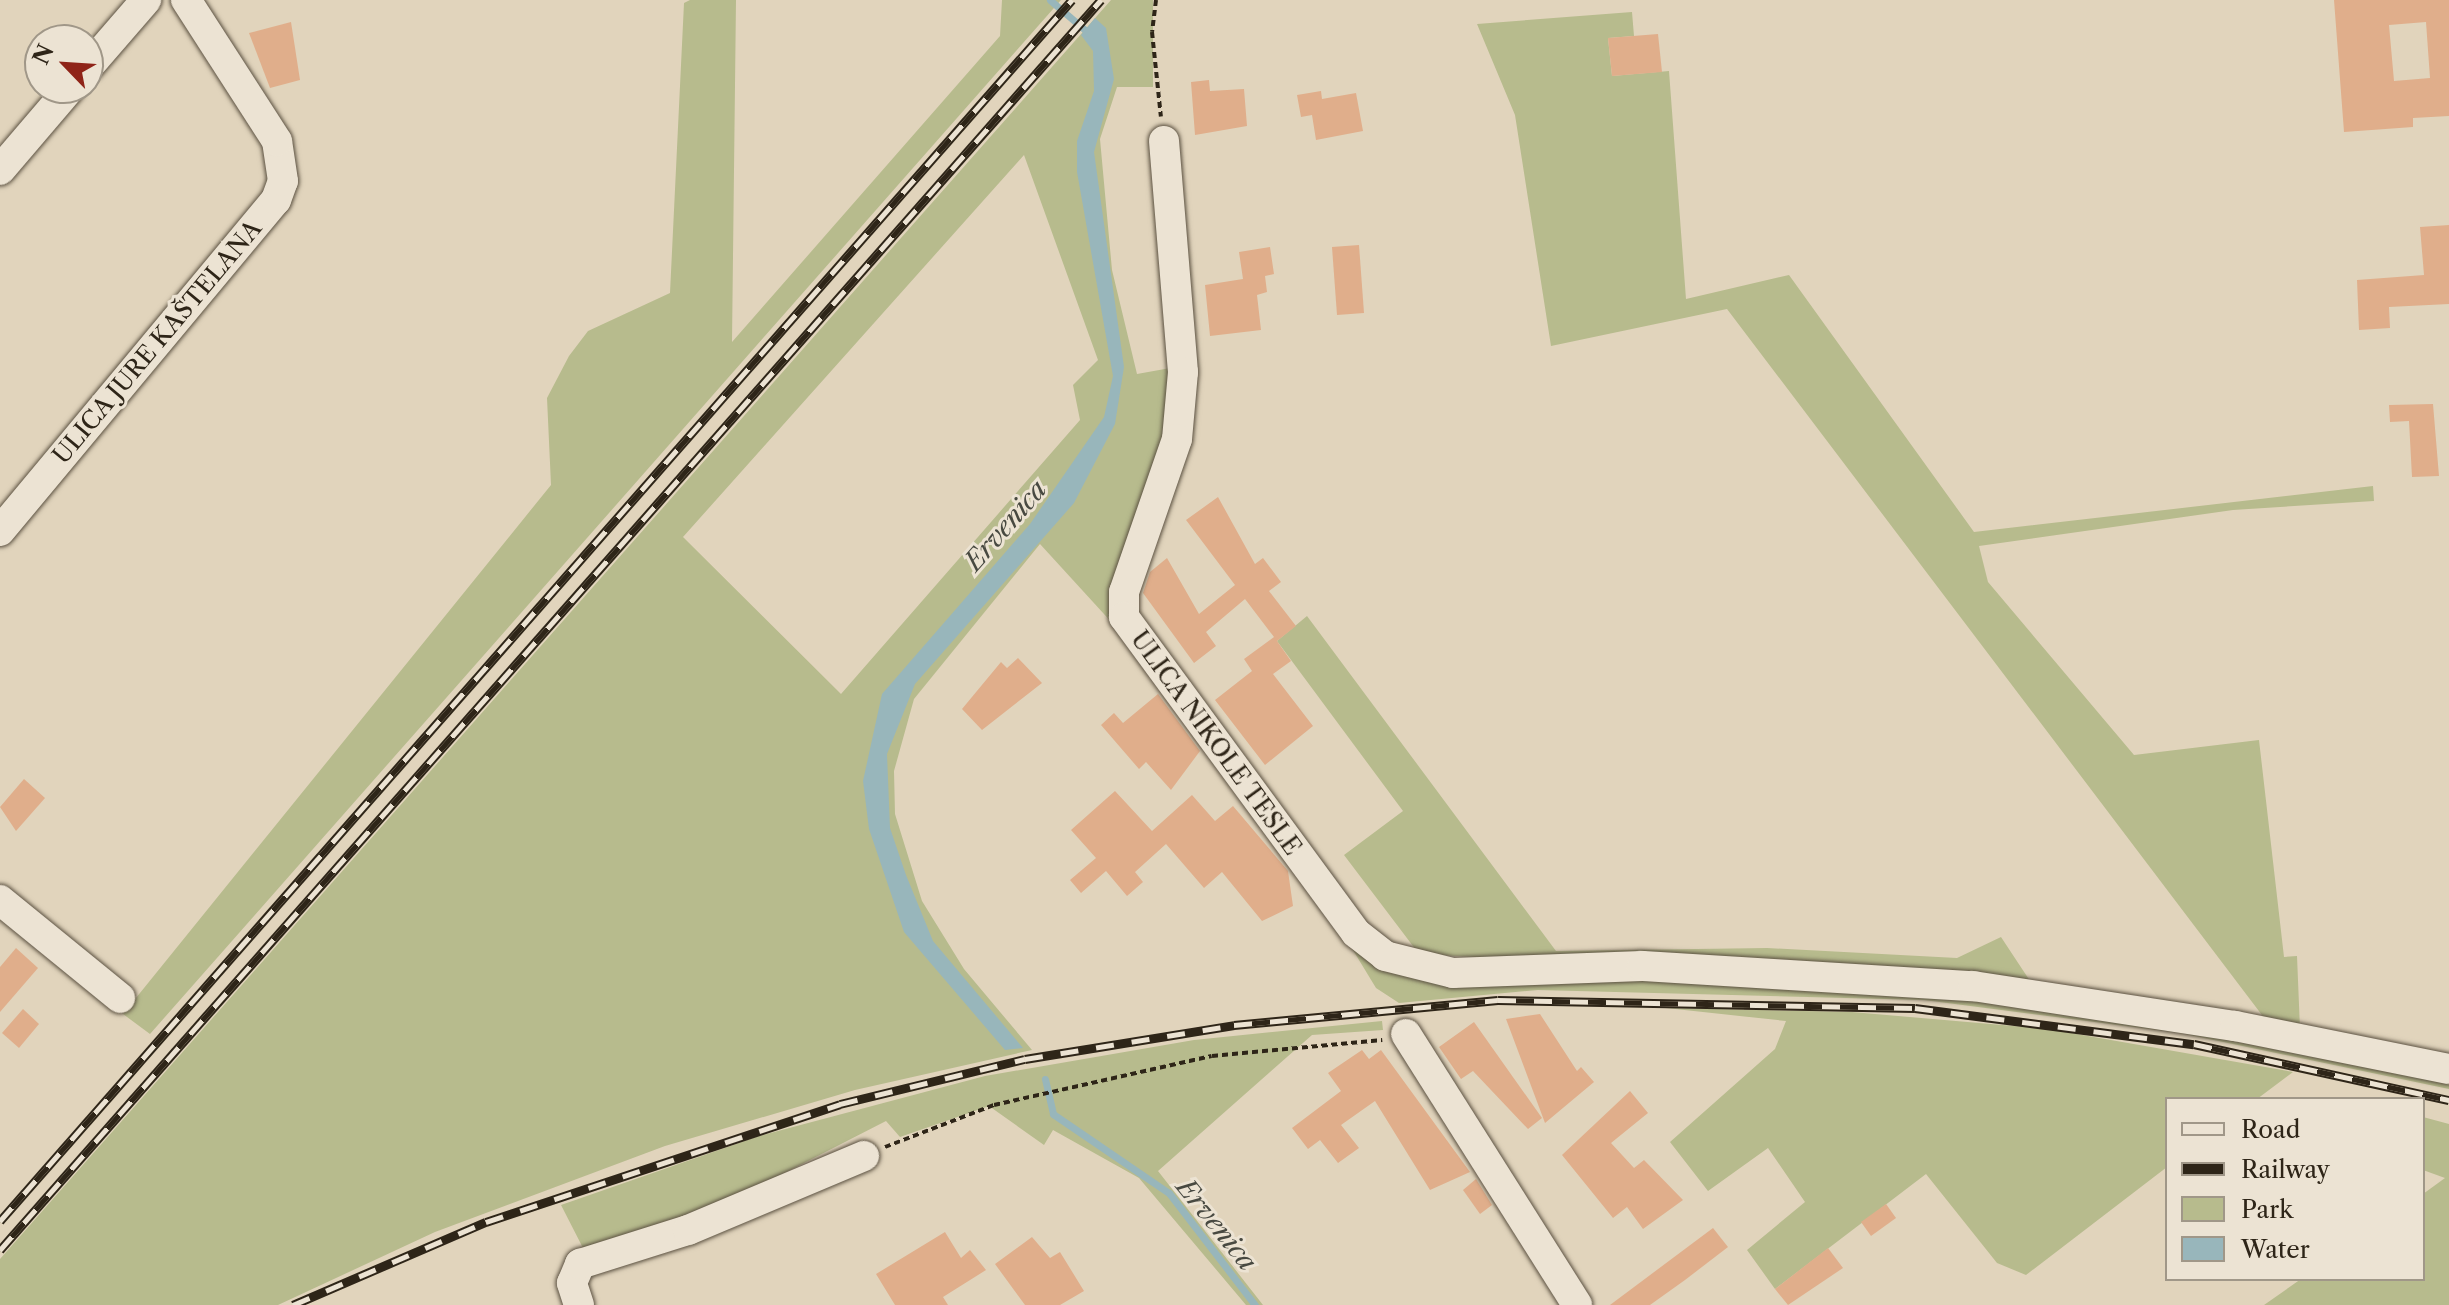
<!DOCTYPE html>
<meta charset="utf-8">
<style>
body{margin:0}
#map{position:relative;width:2449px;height:1305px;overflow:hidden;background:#e1d4bc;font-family:"Libre Caslon Text",serif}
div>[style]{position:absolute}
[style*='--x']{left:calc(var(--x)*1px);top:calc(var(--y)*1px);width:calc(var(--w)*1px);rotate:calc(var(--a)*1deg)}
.green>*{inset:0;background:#b7bb8d}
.water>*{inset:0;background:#98b6bb}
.stream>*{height:7px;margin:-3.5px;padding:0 3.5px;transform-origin:3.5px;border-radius:3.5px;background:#98b6bb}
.building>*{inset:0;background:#e0ae8b}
.path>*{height:4px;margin-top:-2px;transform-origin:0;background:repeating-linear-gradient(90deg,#2e2518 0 6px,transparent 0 10px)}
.roads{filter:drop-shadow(0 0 2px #5b5141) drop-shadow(0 0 2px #5b5141)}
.minor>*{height:30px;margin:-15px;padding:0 15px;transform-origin:15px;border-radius:15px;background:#ece3d3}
.rail>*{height:9px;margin-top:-4.5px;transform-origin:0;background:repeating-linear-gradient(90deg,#ece3d3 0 18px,#2e2518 0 36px);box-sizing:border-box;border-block:2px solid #2e2518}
span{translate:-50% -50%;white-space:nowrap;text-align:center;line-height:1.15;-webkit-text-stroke:6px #ece3d3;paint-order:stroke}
.street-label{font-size:24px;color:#2e2518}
.water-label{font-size:26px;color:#484941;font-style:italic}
.legend{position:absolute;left:2165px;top:1097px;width:260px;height:184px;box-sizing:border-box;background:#ece3d3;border:2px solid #a09788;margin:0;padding:10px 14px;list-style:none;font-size:24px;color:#2e2518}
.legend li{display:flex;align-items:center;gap:16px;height:40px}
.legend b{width:40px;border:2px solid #a09788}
.north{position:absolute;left:24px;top:24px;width:80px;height:80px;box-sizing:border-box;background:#ece3d3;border:2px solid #a09788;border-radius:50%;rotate:295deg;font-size:22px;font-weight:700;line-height:32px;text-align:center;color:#2e2518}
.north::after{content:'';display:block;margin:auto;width:28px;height:36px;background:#8f2418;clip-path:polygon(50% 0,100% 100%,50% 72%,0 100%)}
</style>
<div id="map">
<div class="green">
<div style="clip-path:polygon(690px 0,736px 0,732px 342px,1000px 36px,1002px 0,1061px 0,150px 1034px,123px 1014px,551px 485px,547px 398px,569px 356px,588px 331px,670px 293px,684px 3px)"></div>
<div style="clip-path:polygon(evenodd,1111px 0,1153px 0,1153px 87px,1117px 87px,1100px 139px,1112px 270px,1137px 374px,1176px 367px,1125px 637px,1040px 544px,914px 699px,894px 771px,895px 814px,922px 901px,964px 969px,1032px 1050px,855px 1090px,665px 1146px,435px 1232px,278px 1305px,0 1305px,0 1259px,1111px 0,1024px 155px,1098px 360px,1073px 385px,1080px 420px,841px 694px,683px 537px,1024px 155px)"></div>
<div style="clip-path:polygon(1632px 12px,1634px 36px,1608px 38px,1612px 76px,1669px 71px,1686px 299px,1789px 275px,1974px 532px,2373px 486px,2374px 501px,2233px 510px,1979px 546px,1988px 582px,2134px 755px,2259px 740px,2284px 957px,2297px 956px,2300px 1029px,2271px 1027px,1727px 309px,1551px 346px,1515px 115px,1477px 24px)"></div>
<div style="clip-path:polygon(1307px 616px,1556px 951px,1767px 948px,1957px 958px,2001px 937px,2034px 987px,1419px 954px,1344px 855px,1403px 811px,1277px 641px)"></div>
<div style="clip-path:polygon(1345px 937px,1521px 976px,1938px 989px,2449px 1079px,2449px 1089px,2180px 1033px,1924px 1000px,1538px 990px,1399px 1003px,1376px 988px)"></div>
<div style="clip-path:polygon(1666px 1008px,1852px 1012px,2048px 1029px,2293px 1072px,2257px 1099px,2167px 1099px,2167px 1167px,2026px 1275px,1997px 1263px,1926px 1174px,1775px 1289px,1747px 1250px,1805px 1202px,1768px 1148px,1708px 1191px,1670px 1142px,1775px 1049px,1786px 1021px)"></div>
<div style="clip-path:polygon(1382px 1021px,1383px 1030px,1312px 1035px,1158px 1171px,1263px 1305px,1246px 1305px,1139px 1178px,1053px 1130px,1044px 1145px,989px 1106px,900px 1137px,886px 1121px,720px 1206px,583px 1248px,561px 1205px,759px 1136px,985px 1076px,1194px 1040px)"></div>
<div style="clip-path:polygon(2423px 1117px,2449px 1124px,2449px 1305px,2264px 1305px,2301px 1279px,2423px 1279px,2423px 1194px,2445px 1178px,2423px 1170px)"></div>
</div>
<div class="water">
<div style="clip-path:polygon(1095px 18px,1106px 28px,1114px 79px,1094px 152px,1124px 367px,1115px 424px,1074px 503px,915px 684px,887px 754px,890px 828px,906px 875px,933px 941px,1023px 1048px,1005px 1050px,904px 932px,869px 829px,863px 781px,882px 694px,1030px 524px,1104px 417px,1113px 376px,1077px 172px,1077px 141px,1094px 91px,1093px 51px,1081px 35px)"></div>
</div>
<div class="stream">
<div style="--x:1050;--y:0;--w:54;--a:40.5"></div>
<div style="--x:1045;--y:1079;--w:36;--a:77"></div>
<div style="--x:1053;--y:1114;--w:140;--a:34.3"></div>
<div style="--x:1169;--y:1193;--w:141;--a:52.5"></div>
</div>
<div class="building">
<div style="clip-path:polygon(evenodd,2334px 0,2449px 0,2449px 116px,2413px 118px,2413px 127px,2344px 132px,2334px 0,2426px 22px,2430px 78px,2394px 81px,2389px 25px,2426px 22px)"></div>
<div style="clip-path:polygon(291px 22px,300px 80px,270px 88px,249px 33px)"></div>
<div style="clip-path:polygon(1658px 34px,1662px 72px,1612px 76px,1608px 38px)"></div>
<div style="clip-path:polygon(1209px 80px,1210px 91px,1244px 89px,1247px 126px,1195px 135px,1191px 82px)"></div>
<div style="clip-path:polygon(1321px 91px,1322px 99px,1356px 93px,1363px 131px,1316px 140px,1312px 115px,1301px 117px,1297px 95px)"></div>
<div style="clip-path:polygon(2449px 225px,2449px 304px,2389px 307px,2390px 328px,2359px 330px,2357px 280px,2424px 275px,2420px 227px)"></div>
<div style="clip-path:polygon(1359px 245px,1364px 313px,1337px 315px,1332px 247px)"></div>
<div style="clip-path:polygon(1270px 247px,1274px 274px,1265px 276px,1267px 292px,1257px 295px,1261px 330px,1210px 336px,1205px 285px,1243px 279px,1239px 252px)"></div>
<div style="clip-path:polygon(2433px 404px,2439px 476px,2412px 477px,2409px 421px,2390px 422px,2389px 405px)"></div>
<div style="clip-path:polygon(1218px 497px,1255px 564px,1263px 558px,1281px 582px,1269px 591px,1296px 626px,1277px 641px,1291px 661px,1273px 674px,1313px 726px,1265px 765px,1215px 700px,1252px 671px,1244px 659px,1274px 637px,1245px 599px,1206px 632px,1216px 646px,1194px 663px,1143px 593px,1150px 572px,1167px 558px,1199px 614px,1235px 585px,1186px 520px)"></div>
<div style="clip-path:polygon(1018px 658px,1042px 683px,982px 730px,962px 709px,1001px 662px,1007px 668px)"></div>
<div style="clip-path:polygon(1158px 694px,1200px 751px,1171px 790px,1146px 762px,1139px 769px,1101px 725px,1114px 713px,1123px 723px)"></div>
<div style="clip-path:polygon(24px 779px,45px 798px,16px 831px,0 807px)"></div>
<div style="clip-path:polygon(1115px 791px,1152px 831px,1192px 795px,1215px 821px,1233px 806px,1288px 871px,1293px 906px,1262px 921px,1222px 872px,1204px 888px,1166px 844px,1135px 872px,1143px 882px,1127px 896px,1106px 871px,1081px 893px,1070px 880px,1096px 858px,1071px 830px)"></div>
<div style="clip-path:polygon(16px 948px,38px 968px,0 1012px,0 967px)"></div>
<div style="clip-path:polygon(23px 1009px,39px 1024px,19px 1048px,2px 1033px)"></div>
<div style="clip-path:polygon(1540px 1014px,1577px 1071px,1581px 1067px,1594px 1082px,1545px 1123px,1506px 1019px)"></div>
<div style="clip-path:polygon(1474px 1022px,1542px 1118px,1528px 1129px,1473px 1071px,1461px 1079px,1439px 1047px)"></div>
<div style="clip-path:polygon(1362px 1050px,1369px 1059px,1381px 1050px,1470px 1172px,1430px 1190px,1375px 1101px,1341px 1125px,1359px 1148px,1338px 1163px,1320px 1140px,1308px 1149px,1292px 1128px,1341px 1091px,1328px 1073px)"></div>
<div style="clip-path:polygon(1630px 1091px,1648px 1113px,1611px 1143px,1634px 1168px,1644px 1160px,1683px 1200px,1643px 1229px,1627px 1207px,1613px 1218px,1562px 1155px)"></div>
<div style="clip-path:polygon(1476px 1179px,1492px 1205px,1480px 1214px,1463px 1190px)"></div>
<div style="clip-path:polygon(1886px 1204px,1896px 1218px,1871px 1236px,1861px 1222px)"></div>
<div style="clip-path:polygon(1713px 1228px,1728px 1247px,1685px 1280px,1650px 1305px,1610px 1305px)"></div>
<div style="clip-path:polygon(945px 1232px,961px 1258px,970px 1250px,986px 1270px,943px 1297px,948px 1305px,895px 1305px,876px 1274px)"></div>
<div style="clip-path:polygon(1032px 1237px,1050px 1258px,1060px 1252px,1084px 1291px,1060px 1305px,1025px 1305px,995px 1264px)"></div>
<div style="clip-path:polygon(1828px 1248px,1843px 1268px,1788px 1305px,1775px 1289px)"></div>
</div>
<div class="path">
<div style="--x:1156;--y:0;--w:32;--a:97"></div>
<div style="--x:1152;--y:32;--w:85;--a:84"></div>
<div style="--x:885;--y:1147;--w:117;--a:-21.1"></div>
<div style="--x:994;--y:1105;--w:223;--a:-12.7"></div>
<div style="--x:1212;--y:1056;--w:171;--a:-5.4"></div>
</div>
<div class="roads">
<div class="minor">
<div style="--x:88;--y:67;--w:89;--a:-49.1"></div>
<div style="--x:1164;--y:141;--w:232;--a:85.3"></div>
<div style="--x:1183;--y:372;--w:67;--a:95.1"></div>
<div style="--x:1177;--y:439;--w:162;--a:109.1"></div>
<div style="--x:1124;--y:592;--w:25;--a:90"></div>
<div style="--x:1124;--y:617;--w:392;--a:53.7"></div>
<div style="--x:1356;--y:933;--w:37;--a:38"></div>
<div style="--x:1385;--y:956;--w:70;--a:14"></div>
<div style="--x:1453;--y:973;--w:189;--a:-2.1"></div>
<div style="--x:1642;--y:966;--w:332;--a:3.5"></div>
<div style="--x:1973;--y:986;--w:265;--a:8.7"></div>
<div style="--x:2235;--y:1026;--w:218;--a:11.4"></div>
<div style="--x:0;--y:170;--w:108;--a:-49.5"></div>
<div style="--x:0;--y:531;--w:431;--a:-50.2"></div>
<div style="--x:276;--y:200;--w:20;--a:-70"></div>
<div style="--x:283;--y:181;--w:40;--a:-98.5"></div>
<div style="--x:277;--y:141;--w:168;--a:-122.8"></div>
<div style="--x:0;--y:900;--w:155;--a:39.2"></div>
<div style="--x:1406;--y:1034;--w:320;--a:57.7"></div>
<div style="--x:579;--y:1305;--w:23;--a:-108"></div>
<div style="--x:572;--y:1283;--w:21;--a:-67"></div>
<div style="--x:580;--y:1264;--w:113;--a:-17.5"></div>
<div style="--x:688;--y:1230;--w:191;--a:-22.8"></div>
</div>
</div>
<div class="rail">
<div style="--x:0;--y:1221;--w:1625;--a:-48.72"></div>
<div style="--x:0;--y:1250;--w:1666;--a:-48.63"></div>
<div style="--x:293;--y:1305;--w:210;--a:-23.3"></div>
<div style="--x:486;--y:1222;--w:373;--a:-18.4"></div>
<div style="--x:840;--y:1104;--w:190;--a:-13.7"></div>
<div style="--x:1025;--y:1059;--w:212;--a:-9.2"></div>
<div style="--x:1234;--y:1025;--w:265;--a:-5.4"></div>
<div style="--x:1498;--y:1000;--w:417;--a:1.1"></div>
<div style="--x:1915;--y:1008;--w:281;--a:7.4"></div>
<div style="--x:2194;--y:1044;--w:261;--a:12.4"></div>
</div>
<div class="street-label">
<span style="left:157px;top:342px;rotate:-50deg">ULICA JURE KAŠTELANA</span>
<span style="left:1216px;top:743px;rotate:54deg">ULICA NIKOLE TESLE</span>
</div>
<div class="water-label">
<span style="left:1006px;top:526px;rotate:-49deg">Ervenica</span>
<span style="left:1216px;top:1225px;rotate:51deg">Ervenica</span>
</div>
<ul class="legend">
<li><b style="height:10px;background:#ece3d3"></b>Road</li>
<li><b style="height:10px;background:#2e2518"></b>Railway</li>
<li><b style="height:22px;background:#b7bb8d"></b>Park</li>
<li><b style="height:22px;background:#98b6bb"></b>Water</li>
</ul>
<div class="north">N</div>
</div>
